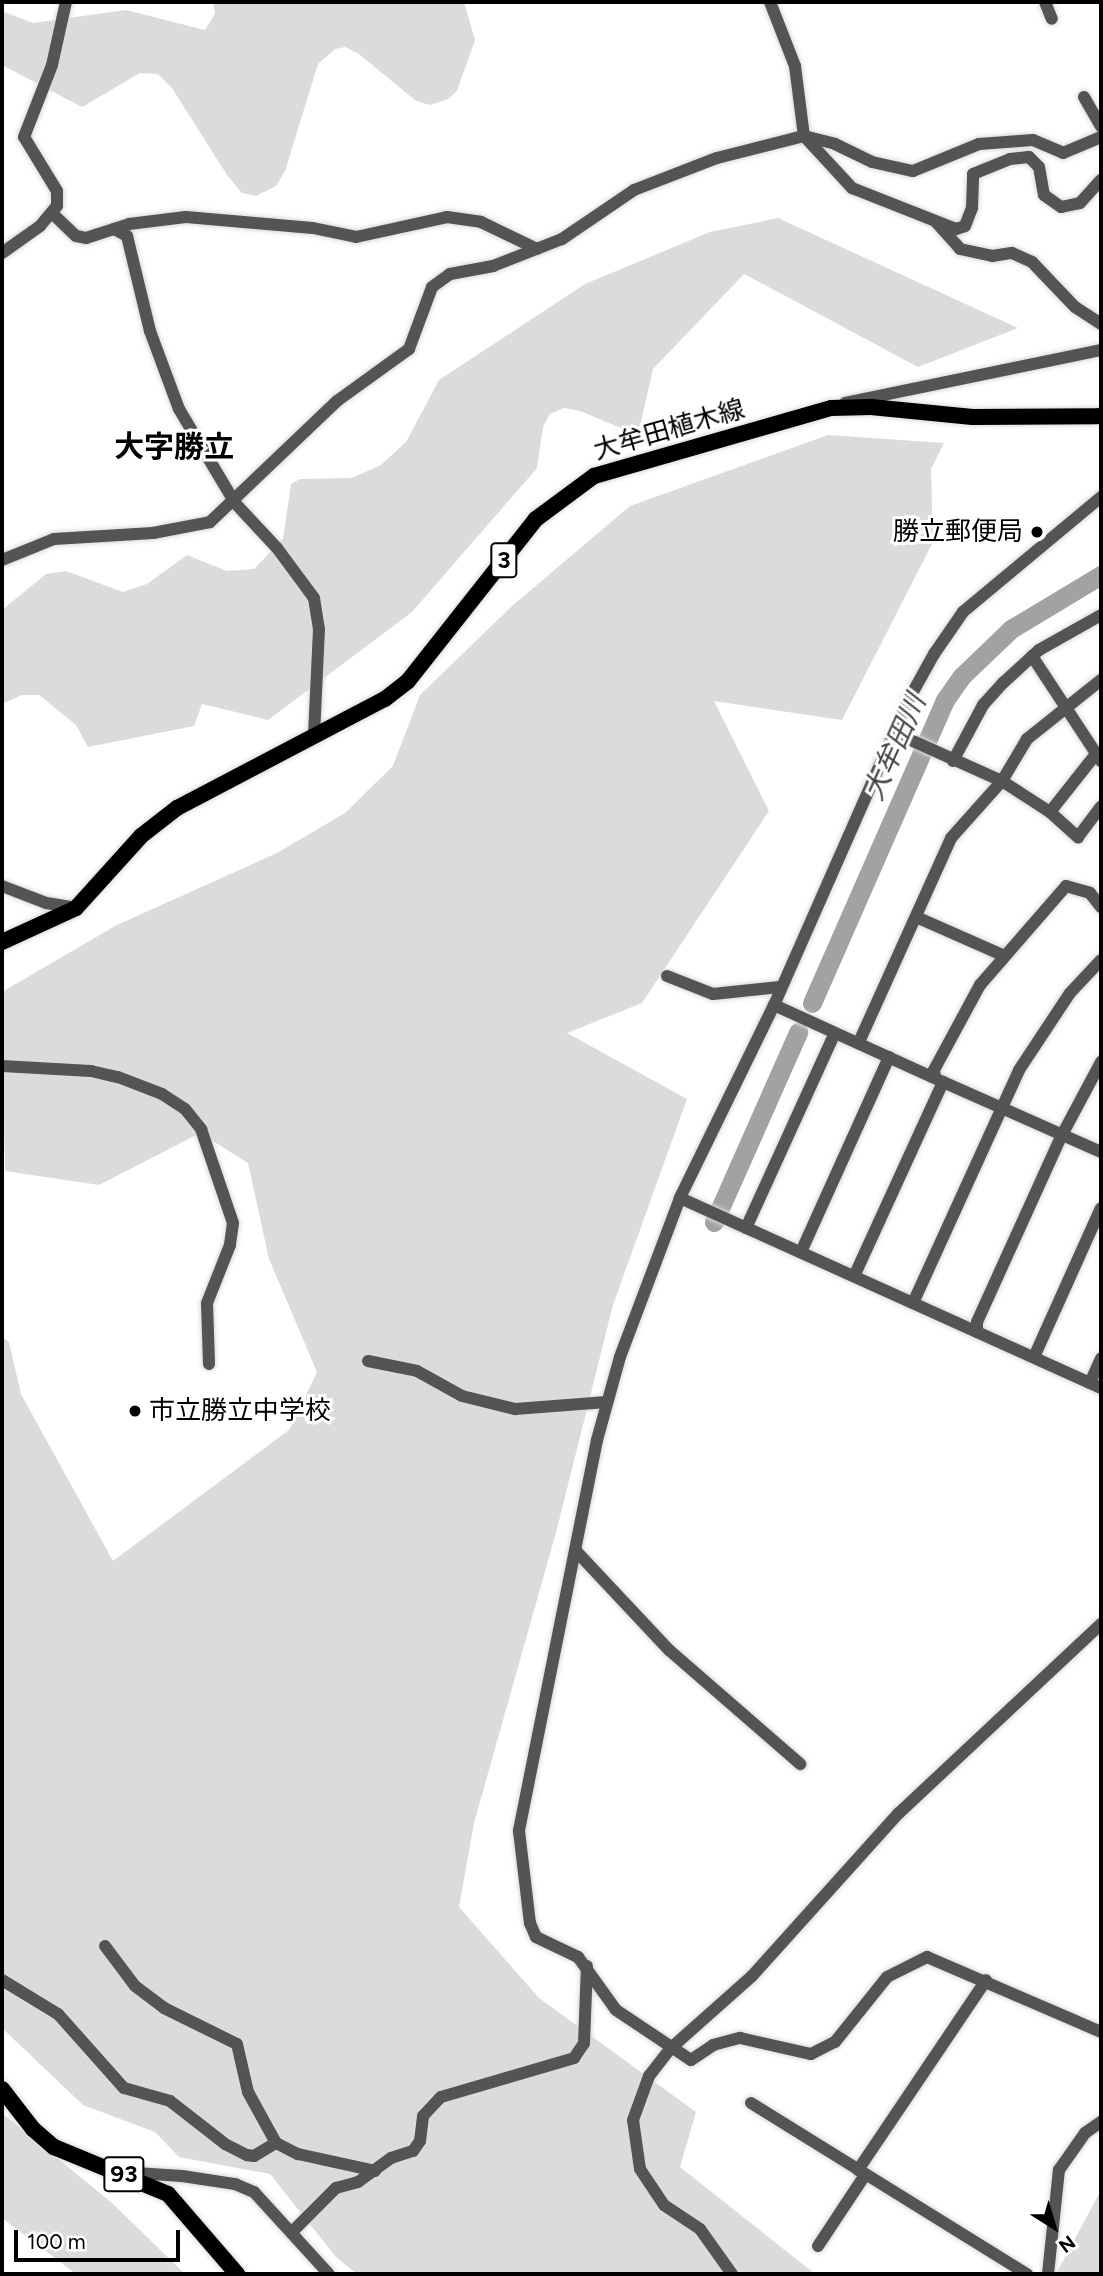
<!DOCTYPE html>
<meta charset="utf-8">
<style>
body{margin:0}
#map{position:relative;width:1103px;height:2276px;overflow:hidden;background:#fff;font-family:Figtree,"Noto Sans JP",sans-serif}
div>[style]{position:absolute}
[style*='--x']{left:calc(var(--x)*1px);top:calc(var(--y)*1px);width:calc(var(--w)*1px);rotate:calc(var(--a)*1deg)}
.green>*{inset:0;background:#dbdbdb}
.river>*{height:19px;margin:-9.5px;padding:0 9.5px;transform-origin:9.5px;border-radius:9.5px;background:#a2a2a2}
.roads{filter:drop-shadow(0 0 2px #dbdbdb) drop-shadow(0 0 2px #dbdbdb)}
.minor>*{height:12px;margin:-6px;padding:0 6px;transform-origin:6px;border-radius:6px;background:#545454}
.major>*{height:16px;margin:-8px;padding:0 8px;transform-origin:8px;border-radius:8px;background:#000}
.dots>*{width:19px;height:19px;translate:-50% -50%;box-sizing:border-box;border:4px solid #fff;border-radius:50%}
span{translate:-50% -50%;white-space:nowrap;text-align:center;line-height:1.15;-webkit-text-stroke:6px #fff;paint-order:stroke}
.shield-label span{padding:2px 5px;background:#fff;border:2px solid;border-radius:5px;-webkit-text-stroke-width:0}
.shield-label{font-size:24px;color:#000;font-weight:700}
.street-label{font-size:26px;color:#000}
.poi-label{font-size:26px;color:#000}
.right{translate:-100% -50%;text-align:right}
.left{translate:0 -50%;text-align:left}
.water-label{font-size:28px;color:#434343;font-style:italic}
.quarter-label{font-size:30px;color:#000;font-weight:700}
.frame{position:absolute;inset:0;border:4px solid #000;pointer-events:none}
.north{position:absolute;left:1019px;top:2192px;width:70px;height:70px;-webkit-text-stroke:5px #fff;paint-order:stroke;rotate:143deg;font-size:19px;font-weight:700;line-height:28px;text-align:center;color:#000}
.north::after{content:'';display:block;margin:auto;width:24px;height:32px;background:#000;clip-path:polygon(50% 0,100% 100%,50% 72%,0 100%)}
.scale{position:absolute;left:14px;top:2230px;width:166px;height:32px;box-sizing:border-box;border:4px solid #000;border-top:0;padding-left:9px;font-size:21px;line-height:24px;white-space:nowrap;color:#000;-webkit-text-stroke:5px #fff;paint-order:stroke}
</style>
<div id="map">
<div class="green">
<div style="clip-path:polygon(213px 2px,464px 2px,475px 40px,457px 91px,448px 99px,430px 105px,416px 101px,359px 54px,345px 47px,335px 49px,318px 64px,285px 171px,276px 186px,256px 196px,242px 193px,227px 175px,172px 88px,158px 74px,140px 73px,82px 107px,2px 65px,2px 11px,33px 23px,126px 10px,205px 30px,215px 14px)"></div>
<div style="clip-path:polygon(778px 218px,1018px 328px,918px 367px,744px 274px,653px 369px,638px 435px,580px 411px,564px 408px,550px 414px,543px 427px,537px 468px,412px 612px,268px 720px,202px 704px,194px 726px,88px 747px,76px 725px,39px 695px,22px 695px,2px 704px,2px 610px,46px 574px,66px 571px,123px 592px,147px 584px,187px 555px,227px 571px,254px 569px,283px 539px,291px 484px,300px 479px,352px 478px,381px 465px,406px 442px,439px 380px,585px 284px,710px 232px)"></div>
<div style="clip-path:polygon(828px 435px,944px 443px,931px 469px,933px 542px,842px 720px,714px 701px,769px 811px,642px 1003px,567px 1033px,687px 1099px,613px 1305px,557px 1529px,474px 1823px,459px 1907px,539px 1998px,696px 2112px,680px 2167px,815px 2274px,357px 2274px,336px 2257px,270px 2174px,179px 2157px,155px 2132px,83px 2105px,2px 2028px,2px 1337px,9px 1342px,21px 1394px,113px 1561px,289px 1430px,317px 1372px,269px 1259px,248px 1163px,200px 1133px,99px 1185px,5px 1171px,2px 992px,117px 925px,277px 853px,345px 813px,393px 766px,420px 695px,512px 606px,630px 506px)"></div>
<div style="clip-path:polygon(2px 2113px,112px 2203px,185px 2274px,76px 2274px,2px 2218px)"></div>
<div style="clip-path:polygon(1101px 2190px,1101px 2274px,1056px 2274px)"></div>
</div>
<div class="river">
<div style="--x:812;--y:1003;--w:331;--a:-66.3"></div>
<div style="--x:945;--y:700;--w:29;--a:-55"></div>
<div style="--x:962;--y:676;--w:68;--a:-43.8"></div>
<div style="--x:1011;--y:629;--w:105;--a:-31"></div>
<div style="--x:714;--y:1222;--w:208;--a:-66.1"></div>
</div>
<div class="roads">
<div class="minor">
<div style="--x:770;--y:2;--w:69;--a:68.7"></div>
<div style="--x:795;--y:66;--w:71;--a:82.7"></div>
<div style="--x:804;--y:136;--w:32;--a:14"></div>
<div style="--x:835;--y:144;--w:41;--a:25.9"></div>
<div style="--x:872;--y:162;--w:42;--a:12.4"></div>
<div style="--x:913;--y:171;--w:71;--a:-22.2"></div>
<div style="--x:979;--y:144;--w:54;--a:-4.2"></div>
<div style="--x:1033;--y:140;--w:33;--a:23"></div>
<div style="--x:1063;--y:153;--w:41;--a:-22.8"></div>
<div style="--x:1045;--y:2;--w:18;--a:68"></div>
<div style="--x:1084;--y:97;--w:34;--a:60"></div>
<div style="--x:52;--y:213;--w:33;--a:44"></div>
<div style="--x:76;--y:236;--w:10;--a:11"></div>
<div style="--x:86;--y:238;--w:45;--a:-18"></div>
<div style="--x:129;--y:224;--w:57;--a:-7"></div>
<div style="--x:186;--y:217;--w:127;--a:5"></div>
<div style="--x:313;--y:228;--w:44;--a:11.8"></div>
<div style="--x:356;--y:237;--w:93;--a:-12.4"></div>
<div style="--x:447;--y:217;--w:34;--a:8"></div>
<div style="--x:481;--y:222;--w:62;--a:25.7"></div>
<div style="--x:936;--y:222;--w:36;--a:48"></div>
<div style="--x:960;--y:249;--w:33;--a:12"></div>
<div style="--x:992;--y:256;--w:20;--a:-9"></div>
<div style="--x:1012;--y:253;--w:22;--a:24"></div>
<div style="--x:1032;--y:262;--w:62;--a:46.3"></div>
<div style="--x:1075;--y:307;--w:31;--a:33"></div>
<div style="--x:114;--y:229;--w:15;--a:28"></div>
<div style="--x:127;--y:236;--w:98;--a:76.4"></div>
<div style="--x:150;--y:331;--w:83;--a:69.6"></div>
<div style="--x:179;--y:409;--w:109;--a:59.2"></div>
<div style="--x:235;--y:503;--w:62;--a:47"></div>
<div style="--x:277;--y:548;--w:62;--a:53.5"></div>
<div style="--x:314;--y:598;--w:31;--a:81"></div>
<div style="--x:319;--y:629;--w:107;--a:92.7"></div>
<div style="--x:2;--y:253;--w:47;--a:-35.4"></div>
<div style="--x:40;--y:226;--w:26;--a:-50"></div>
<div style="--x:57;--y:206;--w:15;--a:-90"></div>
<div style="--x:57;--y:191;--w:63;--a:-121.4"></div>
<div style="--x:24;--y:137;--w:77;--a:-68.7"></div>
<div style="--x:52;--y:65;--w:65;--a:-77.5"></div>
<div style="--x:845;--y:403;--w:261;--a:-11.7"></div>
<div style="--x:1101;--y:497;--w:180;--a:140.2"></div>
<div style="--x:963;--y:612;--w:51;--a:124.6"></div>
<div style="--x:934;--y:654;--w:51;--a:119.1"></div>
<div style="--x:909;--y:699;--w:334;--a:113.8"></div>
<div style="--x:774;--y:1005;--w:215;--a:116"></div>
<div style="--x:680;--y:1198;--w:170;--a:110.7"></div>
<div style="--x:620;--y:1357;--w:86;--a:105.5"></div>
<div style="--x:597;--y:1440;--w:399;--a:101.3"></div>
<div style="--x:519;--y:1831;--w:93;--a:83.2"></div>
<div style="--x:530;--y:1923;--w:15;--a:67"></div>
<div style="--x:536;--y:1937;--w:47;--a:25.5"></div>
<div style="--x:578;--y:1957;--w:65;--a:54.4"></div>
<div style="--x:616;--y:2010;--w:90;--a:33.7"></div>
<div style="--x:691;--y:2060;--w:27;--a:-34"></div>
<div style="--x:713;--y:2045;--w:28;--a:-15"></div>
<div style="--x:740;--y:2038;--w:73;--a:12.7"></div>
<div style="--x:811;--y:2054;--w:27;--a:-27"></div>
<div style="--x:835;--y:2042;--w:83;--a:-51.3"></div>
<div style="--x:887;--y:1977;--w:45;--a:-26.6"></div>
<div style="--x:927;--y:1957;--w:189;--a:23.3"></div>
<div style="--x:2;--y:560;--w:56;--a:-22"></div>
<div style="--x:54;--y:539;--w:99;--a:-3.5"></div>
<div style="--x:153;--y:533;--w:58;--a:-10.9"></div>
<div style="--x:210;--y:522;--w:175;--a:-43.6"></div>
<div style="--x:337;--y:401;--w:89;--a:-35.8"></div>
<div style="--x:409;--y:349;--w:66;--a:-69.6"></div>
<div style="--x:432;--y:287;--w:22;--a:-36"></div>
<div style="--x:450;--y:274;--w:44;--a:-10.5"></div>
<div style="--x:493;--y:266;--w:74;--a:-21.4"></div>
<div style="--x:562;--y:239;--w:87;--a:-34.2"></div>
<div style="--x:634;--y:190;--w:89;--a:-21.1"></div>
<div style="--x:717;--y:158;--w:90;--a:-14.2"></div>
<div style="--x:804;--y:136;--w:71;--a:47.3"></div>
<div style="--x:852;--y:188;--w:112;--a:21.5"></div>
<div style="--x:956;--y:229;--w:9;--a:-18"></div>
<div style="--x:965;--y:226;--w:19;--a:-69"></div>
<div style="--x:972;--y:208;--w:34;--a:-88"></div>
<div style="--x:973;--y:174;--w:40;--a:-22"></div>
<div style="--x:1010;--y:159;--w:19;--a:-6"></div>
<div style="--x:1029;--y:157;--w:14;--a:45"></div>
<div style="--x:1039;--y:167;--w:28;--a:80"></div>
<div style="--x:1044;--y:195;--w:21;--a:35"></div>
<div style="--x:1061;--y:207;--w:19;--a:-12"></div>
<div style="--x:1080;--y:203;--w:31;--a:-48"></div>
<div style="--x:1032;--y:656;--w:126;--a:56.7"></div>
<div style="--x:895;--y:733;--w:117;--a:24.2"></div>
<div style="--x:1002;--y:781;--w:57;--a:32.9"></div>
<div style="--x:1050;--y:812;--w:38;--a:42"></div>
<div style="--x:1078;--y:837;--w:38;--a:-53"></div>
<div style="--x:953;--y:761;--w:64;--a:-61.8"></div>
<div style="--x:983;--y:705;--w:30;--a:-48"></div>
<div style="--x:1003;--y:683;--w:49;--a:-42.5"></div>
<div style="--x:1039;--y:650;--w:71;--a:-29.4"></div>
<div style="--x:1050;--y:812;--w:74;--a:-51.6"></div>
<div style="--x:2;--y:886;--w:47;--a:21.1"></div>
<div style="--x:46;--y:903;--w:30;--a:9"></div>
<div style="--x:916;--y:917;--w:94;--a:23.8"></div>
<div style="--x:667;--y:976;--w:49;--a:21.4"></div>
<div style="--x:713;--y:994;--w:67;--a:-6"></div>
<div style="--x:774;--y:1005;--w:186;--a:24.5"></div>
<div style="--x:943;--y:1082;--w:213;--a:114.6"></div>
<div style="--x:859;--y:1042;--w:224;--a:-65.7"></div>
<div style="--x:951;--y:838;--w:76;--a:-48.2"></div>
<div style="--x:1002;--y:781;--w:49;--a:-59.2"></div>
<div style="--x:1027;--y:739;--w:95;--a:-38.6"></div>
<div style="--x:2;--y:1066;--w:89;--a:3.2"></div>
<div style="--x:91;--y:1071;--w:28;--a:13"></div>
<div style="--x:118;--y:1077;--w:47;--a:21.1"></div>
<div style="--x:162;--y:1094;--w:27;--a:33"></div>
<div style="--x:185;--y:1109;--w:26;--a:51"></div>
<div style="--x:201;--y:1129;--w:99;--a:71.2"></div>
<div style="--x:233;--y:1223;--w:22;--a:98"></div>
<div style="--x:230;--y:1245;--w:62;--a:111.6"></div>
<div style="--x:207;--y:1303;--w:61;--a:88.1"></div>
<div style="--x:935;--y:1077;--w:7;--a:-98"></div>
<div style="--x:934;--y:1070;--w:97;--a:-61.6"></div>
<div style="--x:980;--y:985;--w:131;--a:-49"></div>
<div style="--x:1066;--y:886;--w:25;--a:16"></div>
<div style="--x:1090;--y:893;--w:18;--a:52"></div>
<div style="--x:943;--y:1082;--w:173;--a:23.9"></div>
<div style="--x:680;--y:1198;--w:462;--a:24.3"></div>
<div style="--x:746;--y:1228;--w:214;--a:-65.5"></div>
<div style="--x:801;--y:1252;--w:214;--a:-65.7"></div>
<div style="--x:913;--y:1303;--w:256;--a:-65.5"></div>
<div style="--x:1019;--y:1070;--w:92;--a:-56.5"></div>
<div style="--x:1070;--y:993;--w:45;--a:-46.8"></div>
<div style="--x:977;--y:1332;--w:10;--a:-90"></div>
<div style="--x:977;--y:1322;--w:205;--a:-65.6"></div>
<div style="--x:1062;--y:1135;--w:83;--a:-61.9"></div>
<div style="--x:1034;--y:1357;--w:163;--a:-65.8"></div>
<div style="--x:368;--y:1361;--w:50;--a:11.5"></div>
<div style="--x:417;--y:1371;--w:51;--a:29.1"></div>
<div style="--x:462;--y:1396;--w:55;--a:13.8"></div>
<div style="--x:515;--y:1409;--w:92;--a:-4.4"></div>
<div style="--x:1090;--y:1383;--w:27;--a:-66"></div>
<div style="--x:577;--y:1552;--w:134;--a:46.8"></div>
<div style="--x:669;--y:1650;--w:174;--a:41"></div>
<div style="--x:105;--y:1946;--w:50;--a:53.1"></div>
<div style="--x:135;--y:1986;--w:36;--a:37"></div>
<div style="--x:164;--y:2008;--w:81;--a:26.3"></div>
<div style="--x:237;--y:2044;--w:49;--a:77.1"></div>
<div style="--x:248;--y:2092;--w:58;--a:61.2"></div>
<div style="--x:276;--y:2143;--w:25;--a:27"></div>
<div style="--x:298;--y:2154;--w:79;--a:12.4"></div>
<div style="--x:2;--y:1980;--w:66;--a:31.3"></div>
<div style="--x:58;--y:2014;--w:99;--a:48.3"></div>
<div style="--x:124;--y:2088;--w:48;--a:15.8"></div>
<div style="--x:170;--y:2101;--w:70;--a:38"></div>
<div style="--x:225;--y:2144;--w:25;--a:27"></div>
<div style="--x:247;--y:2155;--w:7;--a:8"></div>
<div style="--x:254;--y:2156;--w:26;--a:-31"></div>
<div style="--x:751;--y:2103;--w:325;--a:31.8"></div>
<div style="--x:858;--y:2170;--w:229;--a:-56"></div>
<div style="--x:120;--y:2172;--w:62;--a:3.7"></div>
<div style="--x:182;--y:2176;--w:54;--a:8.6"></div>
<div style="--x:235;--y:2184;--w:21;--a:23"></div>
<div style="--x:254;--y:2192;--w:111;--a:47.6"></div>
<div style="--x:293;--y:2231;--w:61;--a:-45"></div>
<div style="--x:336;--y:2188;--w:23;--a:-15"></div>
<div style="--x:358;--y:2182;--w:41;--a:-36"></div>
<div style="--x:391;--y:2158;--w:23;--a:-18"></div>
<div style="--x:413;--y:2151;--w:12;--a:-55"></div>
<div style="--x:420;--y:2141;--w:25;--a:-83"></div>
<div style="--x:423;--y:2116;--w:26;--a:-47"></div>
<div style="--x:441;--y:2097;--w:139;--a:-16.3"></div>
<div style="--x:574;--y:2058;--w:18;--a:-56"></div>
<div style="--x:584;--y:2043;--w:77;--a:-87.8"></div>
<div style="--x:818;--y:2246;--w:85;--a:-56.5"></div>
<div style="--x:732;--y:2274;--w:55;--a:-125.4"></div>
<div style="--x:700;--y:2229;--w:43;--a:-146.3"></div>
<div style="--x:664;--y:2205;--w:43;--a:-123.7"></div>
<div style="--x:640;--y:2169;--w:49;--a:-98.1"></div>
<div style="--x:633;--y:2120;--w:47;--a:-70"></div>
<div style="--x:649;--y:2076;--w:36;--a:-52"></div>
<div style="--x:671;--y:2048;--w:108;--a:-41.6"></div>
<div style="--x:752;--y:1976;--w:219;--a:-48"></div>
<div style="--x:899;--y:1813;--w:277;--a:-43.1"></div>
<div style="--x:1048;--y:2274;--w:105;--a:-84"></div>
<div style="--x:1059;--y:2170;--w:45;--a:-54.9"></div>
<div style="--x:1085;--y:2133;--w:19;--a:-35"></div>
</div>
<div class="major">
<div style="--x:2;--y:942;--w:81;--a:-24.7"></div>
<div style="--x:76;--y:908;--w:97;--a:-47.9"></div>
<div style="--x:141;--y:836;--w:46;--a:-37.9"></div>
<div style="--x:177;--y:808;--w:235;--a:-27.7"></div>
<div style="--x:385;--y:699;--w:29;--a:-38"></div>
<div style="--x:408;--y:681;--w:206;--a:-51.7"></div>
<div style="--x:536;--y:519;--w:72;--a:-36.6"></div>
<div style="--x:594;--y:476;--w:247;--a:-16"></div>
<div style="--x:831;--y:408;--w:40;--a:-1.4"></div>
<div style="--x:871;--y:407;--w:102;--a:5.6"></div>
<div style="--x:973;--y:417;--w:128;--a:-0.4"></div>
<div style="--x:2;--y:2089;--w:51;--a:52.2"></div>
<div style="--x:33;--y:2129;--w:28;--a:41"></div>
<div style="--x:54;--y:2147;--w:123;--a:22.4"></div>
<div style="--x:168;--y:2194;--w:106;--a:49.2"></div>
</div>
</div>
<div class="dots">
<div style="left:1037px;top:532px;background:#000"></div>
<div style="left:135px;top:1411px;background:#000"></div>
</div>
<div class="shield-label">
<span style="left:504px;top:560px">3</span>
<span style="left:124px;top:2174px">93</span>
</div>
<div class="street-label">
<span style="left:669px;top:430px;rotate:-16deg">大牟田植木線</span>
</div>
<div class="poi-label">
<span class="right" style="left:1023px;top:532px">勝立郵便局</span>
<span class="left" style="left:149px;top:1411px">市立勝立中学校</span>
</div>
<div class="water-label">
<span style="left:894px;top:747px;rotate:-66deg">大牟田川</span>
</div>
<div class="quarter-label">
<span style="left:174px;top:447px">大字勝立</span>
</div>
<div class="frame"></div>
<div class="north">N</div>
<div class="scale">100 m</div>
</div>
